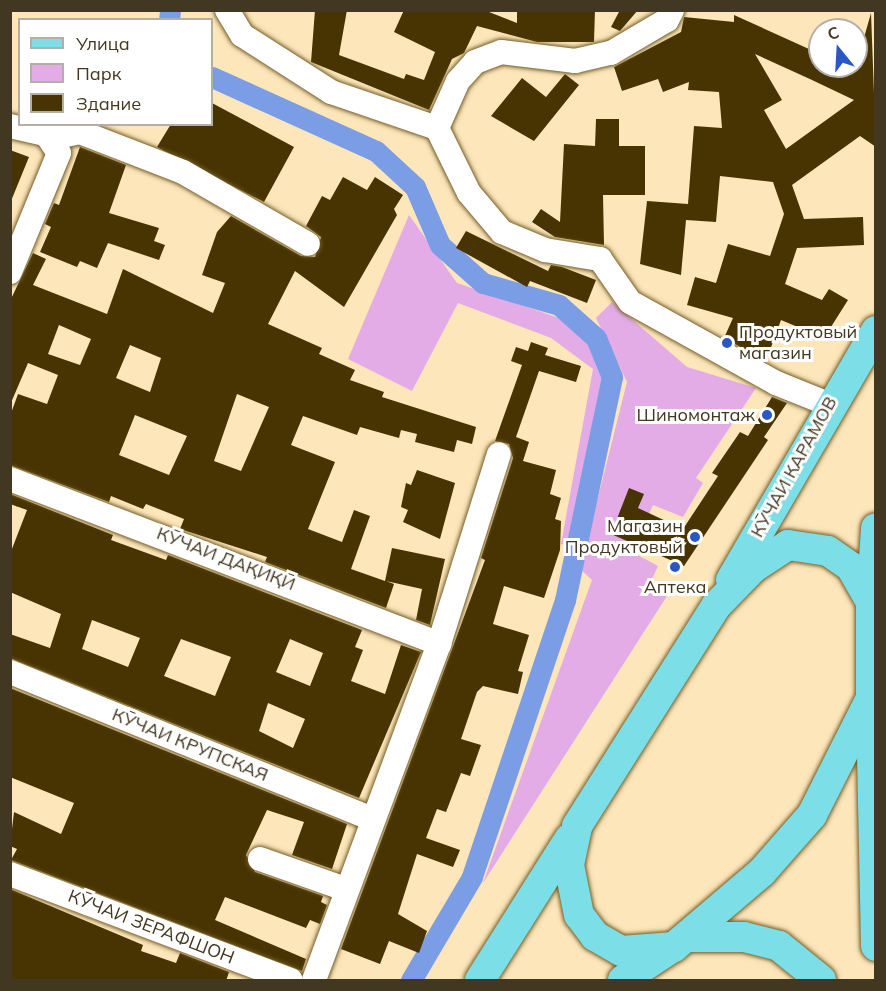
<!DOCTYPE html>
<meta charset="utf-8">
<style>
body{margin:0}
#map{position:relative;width:886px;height:991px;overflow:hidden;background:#fce6ba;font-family:Mulish,sans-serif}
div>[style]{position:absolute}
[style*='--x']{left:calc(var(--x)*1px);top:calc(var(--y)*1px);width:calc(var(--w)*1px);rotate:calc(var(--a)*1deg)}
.green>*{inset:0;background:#e3ace7}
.canal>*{height:21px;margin:-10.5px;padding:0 10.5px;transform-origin:10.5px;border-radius:10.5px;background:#7b9de6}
.building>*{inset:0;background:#483402}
.roads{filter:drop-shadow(0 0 2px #755d27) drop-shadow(0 0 2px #755d27)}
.minor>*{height:24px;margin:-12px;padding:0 12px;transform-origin:12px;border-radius:12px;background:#fff}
.major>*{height:30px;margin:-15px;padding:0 15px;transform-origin:15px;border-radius:15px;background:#7cdee7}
.dots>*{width:16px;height:16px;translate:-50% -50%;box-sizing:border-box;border:3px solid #fff;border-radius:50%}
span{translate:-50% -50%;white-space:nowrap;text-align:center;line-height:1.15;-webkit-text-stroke:6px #fff;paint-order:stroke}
.poi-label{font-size:18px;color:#423720}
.left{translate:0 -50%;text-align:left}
.right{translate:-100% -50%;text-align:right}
.street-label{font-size:18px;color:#423720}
.frame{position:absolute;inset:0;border:12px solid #423720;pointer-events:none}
.legend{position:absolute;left:18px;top:18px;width:195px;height:108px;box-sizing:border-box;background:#fff;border:2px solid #b3afa6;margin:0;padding:8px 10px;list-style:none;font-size:18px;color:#423720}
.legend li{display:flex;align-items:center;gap:12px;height:30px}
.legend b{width:30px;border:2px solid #b3afa6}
.north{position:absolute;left:808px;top:18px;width:60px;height:60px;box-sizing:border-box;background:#fff;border:2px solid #b3afa6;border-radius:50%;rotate:342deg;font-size:16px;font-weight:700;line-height:24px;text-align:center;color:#423720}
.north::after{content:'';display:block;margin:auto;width:21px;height:27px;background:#2a57c6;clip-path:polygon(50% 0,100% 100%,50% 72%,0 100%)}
</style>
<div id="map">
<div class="green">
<div style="clip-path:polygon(409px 215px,457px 283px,562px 319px,588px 343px,606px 375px,572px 547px,561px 544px,593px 369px,551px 338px,458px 303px,412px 391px,348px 359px)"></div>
<div style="clip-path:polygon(612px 302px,687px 367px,756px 388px,696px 478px,703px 483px,683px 517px,653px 505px,632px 552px,658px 566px,650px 584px,667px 596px,483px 883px,592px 580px,580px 569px,627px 382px,596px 318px)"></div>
</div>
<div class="canal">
<div style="--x:169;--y:20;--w:10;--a:-84"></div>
<div style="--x:212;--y:77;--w:180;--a:24.3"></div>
<div style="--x:376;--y:151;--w:53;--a:42.7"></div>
<div style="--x:415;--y:187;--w:63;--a:66.7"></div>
<div style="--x:440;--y:245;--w:57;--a:41.5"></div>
<div style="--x:483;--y:283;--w:79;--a:16.1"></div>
<div style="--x:559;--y:305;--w:50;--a:41.7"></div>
<div style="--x:596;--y:338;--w:42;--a:67.7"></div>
<div style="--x:612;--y:377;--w:228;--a:101.9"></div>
<div style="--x:565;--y:600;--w:292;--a:108.6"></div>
<div style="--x:472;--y:877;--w:120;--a:120.6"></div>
</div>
<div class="building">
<div style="clip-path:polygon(315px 10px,347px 10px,339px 55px,404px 79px,406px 74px,424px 80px,435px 52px,394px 32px,404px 10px,484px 10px,517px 23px,517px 10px,595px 10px,594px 42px,537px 42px,477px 26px,464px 53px,452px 59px,429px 110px,311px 62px)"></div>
<div style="clip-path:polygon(620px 10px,638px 10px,620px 31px,611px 27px)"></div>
<div style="clip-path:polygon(evenodd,871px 13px,876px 147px,860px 136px,792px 185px,804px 219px,863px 217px,864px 245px,797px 248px,785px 284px,822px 300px,829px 289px,848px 300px,824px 338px,781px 320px,766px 361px,724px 338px,733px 318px,687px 305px,695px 277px,716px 283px,728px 244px,770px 256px,784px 214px,773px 182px,720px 176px,716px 222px,686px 220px,681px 275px,640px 264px,647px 201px,688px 204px,694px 126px,722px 128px,719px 92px,688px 90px,689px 82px,663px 92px,658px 79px,622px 91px,614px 67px,681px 32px,684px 17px,734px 22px,734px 15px,820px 54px,820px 66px,856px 66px,871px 13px,755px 54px,812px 80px,854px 100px,786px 149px,764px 110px,782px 100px,755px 54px)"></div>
<div style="clip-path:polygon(565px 74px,579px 85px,534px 141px,491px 116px,522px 78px,546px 97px)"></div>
<div style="clip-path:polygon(212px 103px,294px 147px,264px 202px,157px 147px,171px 124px,212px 124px)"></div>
<div style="clip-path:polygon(596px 119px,619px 119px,619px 146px,645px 146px,645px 195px,603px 195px,604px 245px,555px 237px,532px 222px,541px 209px,560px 222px,564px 144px,595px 146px)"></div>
<div style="clip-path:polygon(80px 147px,126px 165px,109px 213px,159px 228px,154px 241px,165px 245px,159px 260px,108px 243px,97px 268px,80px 261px,77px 267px,40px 252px,51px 227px,45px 224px,54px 203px,59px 205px)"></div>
<div style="clip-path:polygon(10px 150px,29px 157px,11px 201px,10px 201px)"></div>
<div style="clip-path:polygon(evenodd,343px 177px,367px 190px,375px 177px,403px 195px,394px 209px,397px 215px,344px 307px,295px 271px,268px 324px,322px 348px,319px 354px,355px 370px,350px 380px,384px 392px,382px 397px,476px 427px,472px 444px,457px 440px,454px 452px,415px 442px,417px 434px,401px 430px,399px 438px,360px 427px,357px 435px,303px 416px,291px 445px,335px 462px,308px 529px,342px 542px,354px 510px,370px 516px,351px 569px,385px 581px,392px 548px,445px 559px,430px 625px,416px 620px,422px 589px,386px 581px,394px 584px,386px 608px,265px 562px,267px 557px,180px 529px,184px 519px,146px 504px,143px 509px,111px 496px,109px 502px,10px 465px,10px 416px,18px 394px,47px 404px,58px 375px,28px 363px,10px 405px,10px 301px,33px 253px,46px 259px,33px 285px,107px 314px,123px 269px,213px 313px,225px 283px,202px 275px,217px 232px,231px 216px,301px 256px,315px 257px,321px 237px,306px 226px,322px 196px,330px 200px,343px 177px,59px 325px,91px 339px,80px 365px,48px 354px,59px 325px,343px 177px,130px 345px,161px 358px,150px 392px,116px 378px,130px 345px,343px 177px,237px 394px,269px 407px,241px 471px,214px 461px,237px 394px,343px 177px,135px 415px,187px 436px,169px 475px,119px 455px,135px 415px)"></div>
<div style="clip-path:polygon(466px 231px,548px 271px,551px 265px,562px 267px,596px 280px,587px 303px,530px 281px,527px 287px,456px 248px)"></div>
<div style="clip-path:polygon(531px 342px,548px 348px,545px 355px,581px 366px,576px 382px,539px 371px,516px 437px,529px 442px,523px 461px,556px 470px,550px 494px,561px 498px,555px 519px,561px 521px,560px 550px,544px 598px,504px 586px,493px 624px,529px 635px,518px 671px,523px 672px,518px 694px,483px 686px,477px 692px,461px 739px,481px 745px,470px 776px,461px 773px,446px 812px,437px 809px,426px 838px,460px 850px,453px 867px,417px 854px,398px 914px,427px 931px,419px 953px,389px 941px,380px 964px,341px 949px,485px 560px,481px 558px,513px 458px,509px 444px,495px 441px,522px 365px,511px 361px,516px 347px,528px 351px)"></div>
<div style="clip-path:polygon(772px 397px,787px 403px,764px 437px,768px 440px,684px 566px,611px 534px,629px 488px,644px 494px,638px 508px,683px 529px,718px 476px,712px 473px,740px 432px,748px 436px)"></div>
<div style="clip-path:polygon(417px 470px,455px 483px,440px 539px,403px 522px,408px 510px,401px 507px,406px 483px,411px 485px)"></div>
<div style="clip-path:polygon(evenodd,10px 494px,113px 535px,111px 540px,166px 560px,168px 555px,362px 630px,355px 647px,363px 650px,351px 681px,385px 694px,401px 645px,421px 652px,359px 798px,10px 658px,10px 634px,50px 648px,61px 614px,10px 592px,10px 554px,27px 510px,10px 504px,10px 494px,92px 620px,140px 638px,128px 667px,82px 649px,92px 620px,10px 494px,181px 639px,231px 657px,215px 696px,164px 676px,181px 639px,10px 494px,290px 639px,323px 653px,310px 686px,276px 672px,290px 639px,10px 494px,268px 703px,305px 719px,293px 748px,259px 731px,268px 703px)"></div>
<div style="clip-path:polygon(10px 688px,347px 824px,332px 869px,292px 855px,304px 822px,267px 810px,246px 855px,255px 872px,323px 896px,321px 902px,327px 905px,320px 924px,310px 920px,306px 928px,225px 897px,215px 920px,306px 959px,302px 971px,11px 860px,17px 849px,10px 846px,14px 812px,61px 834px,74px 803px,10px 777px)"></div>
<div style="clip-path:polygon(10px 889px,143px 945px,141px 951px,176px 963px,180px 953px,229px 972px,226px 981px,10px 981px)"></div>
</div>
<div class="roads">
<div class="minor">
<div style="--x:227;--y:10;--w:29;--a:59"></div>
<div style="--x:242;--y:35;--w:106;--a:32.6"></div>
<div style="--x:331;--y:92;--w:112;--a:18.8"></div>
<div style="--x:437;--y:128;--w:72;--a:63.8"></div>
<div style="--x:469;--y:193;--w:51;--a:49.8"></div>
<div style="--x:502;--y:232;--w:47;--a:22.7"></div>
<div style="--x:545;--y:250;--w:56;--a:9.3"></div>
<div style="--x:600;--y:259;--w:52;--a:55.1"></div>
<div style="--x:630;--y:302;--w:167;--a:29"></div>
<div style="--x:776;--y:383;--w:56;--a:22"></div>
<div style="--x:10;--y:126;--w:37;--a:13"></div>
<div style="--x:46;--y:134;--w:23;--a:56"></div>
<div style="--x:59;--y:153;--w:129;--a:112.4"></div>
<div style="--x:437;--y:128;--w:51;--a:-65.9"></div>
<div style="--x:458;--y:81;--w:25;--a:-48"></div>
<div style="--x:475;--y:62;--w:28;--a:-21"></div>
<div style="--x:501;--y:52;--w:75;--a:6.9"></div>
<div style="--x:575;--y:61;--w:37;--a:-13"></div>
<div style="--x:611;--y:53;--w:65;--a:-30.5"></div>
<div style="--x:667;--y:20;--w:11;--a:-63"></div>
<div style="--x:53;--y:138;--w:28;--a:-13"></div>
<div style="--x:80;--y:132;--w:110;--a:21.2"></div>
<div style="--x:183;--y:172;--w:144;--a:29.9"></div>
<div style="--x:10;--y:479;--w:460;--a:21"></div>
<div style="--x:10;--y:672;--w:388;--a:22.1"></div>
<div style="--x:260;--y:859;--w:90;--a:19.4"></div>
<div style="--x:10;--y:874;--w:300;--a:20.7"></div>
<div style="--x:314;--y:980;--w:358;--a:-69.6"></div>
<div style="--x:439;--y:644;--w:199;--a:-72.5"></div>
</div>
<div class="major">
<div style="--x:788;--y:545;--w:40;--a:8.5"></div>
<div style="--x:828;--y:551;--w:28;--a:35"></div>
<div style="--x:851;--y:567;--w:40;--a:60.3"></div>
<div style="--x:871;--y:602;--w:96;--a:90"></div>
<div style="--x:871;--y:698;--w:131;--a:116.8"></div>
<div style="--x:812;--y:815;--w:76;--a:131.3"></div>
<div style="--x:762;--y:872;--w:116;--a:139.6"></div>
<div style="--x:674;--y:947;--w:53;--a:175.7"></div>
<div style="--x:621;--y:951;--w:30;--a:-150"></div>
<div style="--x:595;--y:936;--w:26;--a:-127"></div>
<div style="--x:579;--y:915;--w:51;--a:-101.3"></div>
<div style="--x:569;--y:865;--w:40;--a:-78"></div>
<div style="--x:577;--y:826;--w:260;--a:-57.7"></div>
<div style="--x:716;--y:606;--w:53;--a:-45.8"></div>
<div style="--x:753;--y:568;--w:42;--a:-33.3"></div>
<div style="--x:731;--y:580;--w:288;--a:-59.8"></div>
<div style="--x:871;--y:602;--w:74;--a:-86.1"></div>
<div style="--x:871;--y:706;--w:240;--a:88.8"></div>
<div style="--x:690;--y:937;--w:54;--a:0"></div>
<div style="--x:744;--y:937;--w:36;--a:14"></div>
<div style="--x:779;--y:946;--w:54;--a:39"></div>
<div style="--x:480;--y:980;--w:167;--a:-57.7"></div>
<div style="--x:623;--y:980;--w:60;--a:-33.4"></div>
</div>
</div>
<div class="dots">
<div style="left:727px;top:343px;background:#2a57c6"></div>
<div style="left:767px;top:415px;background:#2a57c6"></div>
<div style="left:695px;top:537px;background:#2a57c6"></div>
<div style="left:675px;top:567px;background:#2a57c6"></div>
</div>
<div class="poi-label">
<span class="left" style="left:739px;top:343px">Продуктовый<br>магазин</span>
<span class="right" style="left:755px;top:415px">Шиномонтаж</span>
<span class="right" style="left:683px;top:537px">Магазин<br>Продуктовый</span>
<span style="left:675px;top:587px">Аптека</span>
</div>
<div class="street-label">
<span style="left:794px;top:467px;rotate:-61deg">КӮЧАИ КАРАМОВ</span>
<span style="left:226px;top:559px;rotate:21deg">КӮЧАИ ДАҚИҚӢ</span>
<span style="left:190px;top:745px;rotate:22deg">КӮЧАИ КРУПСКАЯ</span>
<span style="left:151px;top:927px;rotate:21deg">КӮЧАИ ЗЕРАФШОН</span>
</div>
<div class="frame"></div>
<ul class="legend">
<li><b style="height:8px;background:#7cdee7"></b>Улица</li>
<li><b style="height:16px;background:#e3ace7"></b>Парк</li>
<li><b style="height:16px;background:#483402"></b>Здание</li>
</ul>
<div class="north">С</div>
</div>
